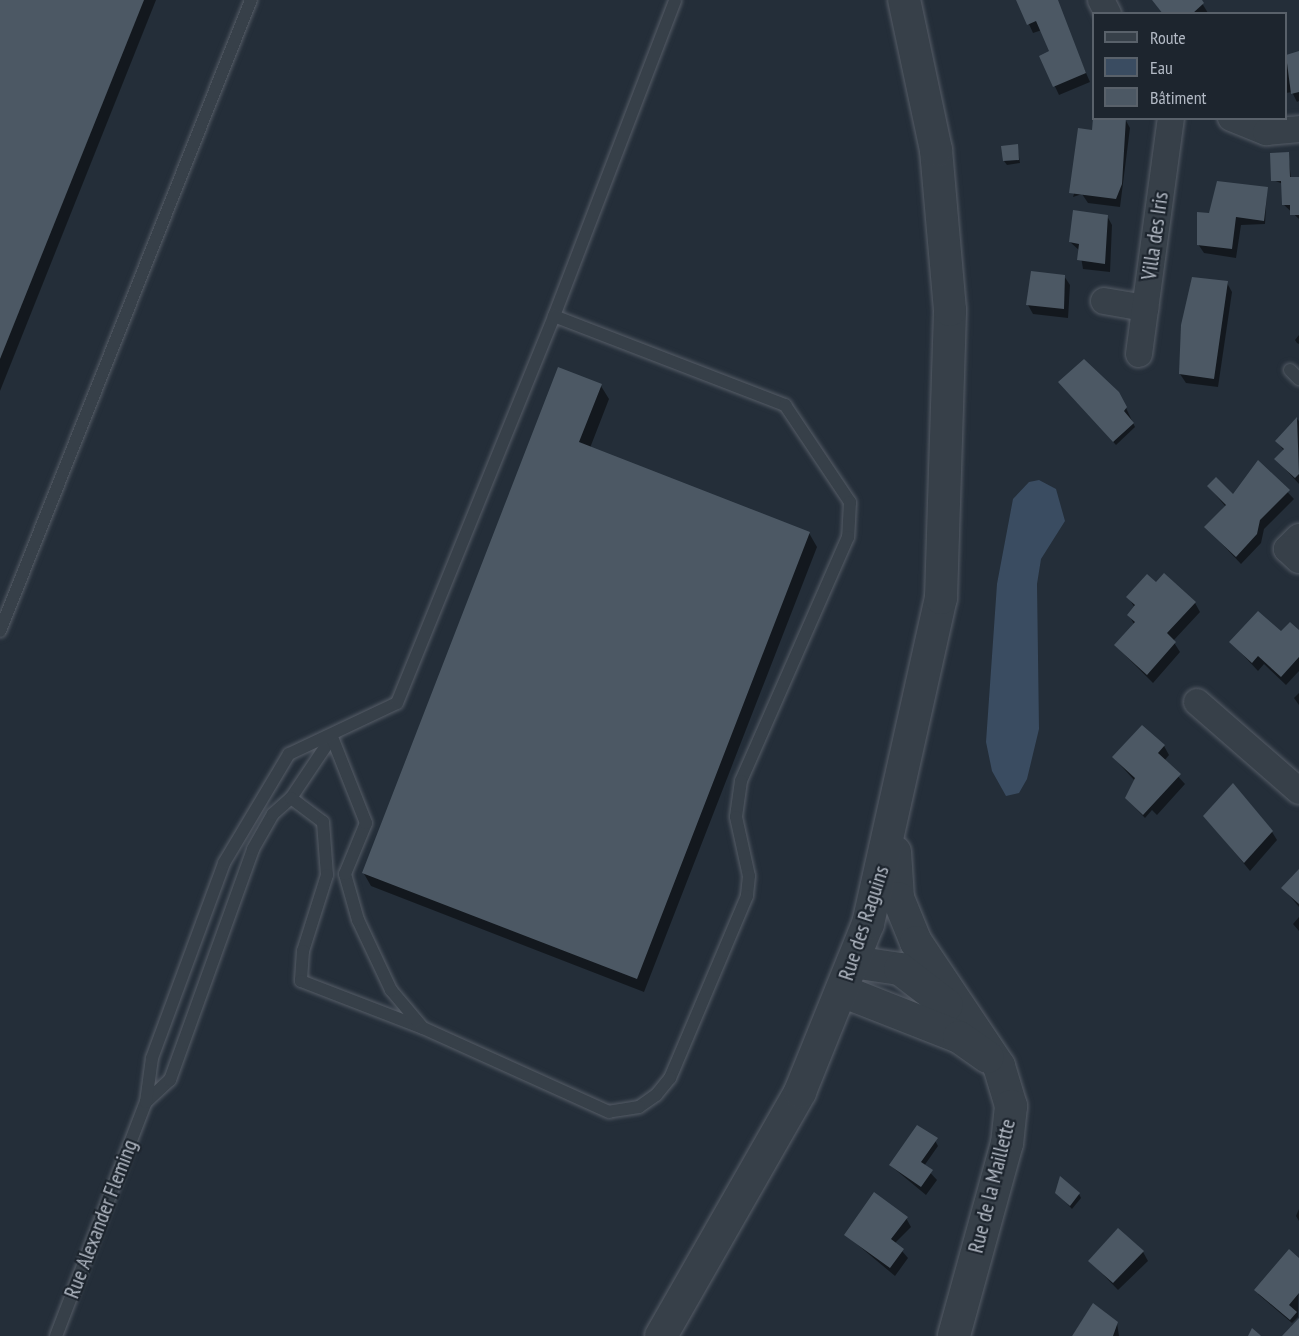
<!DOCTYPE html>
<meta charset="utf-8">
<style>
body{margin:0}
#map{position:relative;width:1299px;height:1336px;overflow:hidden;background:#242e39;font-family:"PT Sans Narrow",sans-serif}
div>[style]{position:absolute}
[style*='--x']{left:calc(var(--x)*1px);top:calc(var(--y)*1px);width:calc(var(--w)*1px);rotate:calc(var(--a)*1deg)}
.water>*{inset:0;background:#3a4c61}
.shadow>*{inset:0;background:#0007}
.building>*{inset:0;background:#4c5864}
.roads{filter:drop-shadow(0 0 2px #565d67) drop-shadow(0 0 2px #565d67)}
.service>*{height:12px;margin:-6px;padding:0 6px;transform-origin:6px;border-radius:6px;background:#374049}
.minor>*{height:26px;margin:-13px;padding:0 13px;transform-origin:13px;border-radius:13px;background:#374049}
.tertiary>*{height:32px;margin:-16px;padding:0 16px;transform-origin:16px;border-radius:16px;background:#374049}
span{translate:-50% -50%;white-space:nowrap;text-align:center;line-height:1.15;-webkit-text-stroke:4.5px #1d252e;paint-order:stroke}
.street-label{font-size:21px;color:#b3bac5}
.legend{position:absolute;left:1092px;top:12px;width:195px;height:108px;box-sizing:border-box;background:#1d252e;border:2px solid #59616a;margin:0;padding:8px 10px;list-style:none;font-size:18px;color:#b3bac5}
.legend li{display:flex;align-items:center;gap:12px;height:30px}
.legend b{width:30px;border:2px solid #59616a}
</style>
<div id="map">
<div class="water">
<div style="clip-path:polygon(1039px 480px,1056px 489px,1065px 521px,1041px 559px,1037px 584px,1039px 729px,1027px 779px,1019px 793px,1006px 796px,992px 771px,986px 742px,997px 584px,1013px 499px,1029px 482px)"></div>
</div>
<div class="shadow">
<div style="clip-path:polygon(0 0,156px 0,0 391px)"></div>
<div style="clip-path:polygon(1018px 0,1054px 0,1090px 82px,1059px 95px,1041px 57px,1051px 52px,1042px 30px,1033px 33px)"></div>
<div style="clip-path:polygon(1156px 0,1200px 0,1208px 13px,1167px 14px)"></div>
<div style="clip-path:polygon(1299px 52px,1299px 101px,1297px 102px,1292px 92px,1286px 93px,1286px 57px)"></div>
<div style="clip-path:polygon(1125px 119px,1130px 128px,1120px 207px,1088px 203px,1082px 194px,1073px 197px,1092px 136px)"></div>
<div style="clip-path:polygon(1017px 146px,1020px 163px,1007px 165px,1004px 161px)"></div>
<div style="clip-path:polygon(1288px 153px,1291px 178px,1299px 179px,1299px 219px,1283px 204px,1283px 184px,1273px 180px)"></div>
<div style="clip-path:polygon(1267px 189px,1265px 224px,1241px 225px,1236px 258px,1204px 253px,1198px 244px,1210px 215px)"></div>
<div style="clip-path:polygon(1107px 216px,1112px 225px,1110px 272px,1083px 269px,1080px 251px,1070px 242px)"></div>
<div style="clip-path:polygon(1064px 276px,1070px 285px,1068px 318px,1033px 314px,1028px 305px)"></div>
<div style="clip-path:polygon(1227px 283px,1232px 292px,1218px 387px,1186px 383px,1180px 374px)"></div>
<div style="clip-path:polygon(1299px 335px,1299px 344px,1297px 343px,1295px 340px)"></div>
<div style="clip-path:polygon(1060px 383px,1126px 408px,1135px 427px,1116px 445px)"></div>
<div style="clip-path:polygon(601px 386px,609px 399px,590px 448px,809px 533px,817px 547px,644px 992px,371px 886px,363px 872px)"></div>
<div style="clip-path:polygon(1297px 419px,1299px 421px,1299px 484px,1276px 459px,1284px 451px,1277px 441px)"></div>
<div style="clip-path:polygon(1259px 462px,1294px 499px,1264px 529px,1261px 543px,1241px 564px,1206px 527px,1226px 507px,1209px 487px,1233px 496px)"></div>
<div style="clip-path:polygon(1156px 584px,1195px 603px,1200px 612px,1173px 641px,1180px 652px,1153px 683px,1116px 646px,1134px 624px,1129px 615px,1135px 608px,1128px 597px)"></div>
<div style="clip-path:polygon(1299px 632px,1299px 671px,1286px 685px,1264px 664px,1258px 671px,1231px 642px)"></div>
<div style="clip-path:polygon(1299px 693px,1299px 705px,1294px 698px)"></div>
<div style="clip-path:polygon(1142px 727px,1164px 746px,1169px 755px,1164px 761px,1185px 784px,1157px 815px,1152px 810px,1145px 818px,1126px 798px,1135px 781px,1114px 758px)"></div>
<div style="clip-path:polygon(1205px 816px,1272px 832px,1277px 840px,1250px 871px)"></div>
<div style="clip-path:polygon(1299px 871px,1299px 907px,1283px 888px)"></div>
<div style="clip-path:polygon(1299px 917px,1299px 931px,1293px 924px)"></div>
<div style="clip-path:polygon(933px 1137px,938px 1146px,924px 1166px,937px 1180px,926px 1195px,891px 1166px)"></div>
<div style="clip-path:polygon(1057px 1193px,1079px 1194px,1081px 1198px,1072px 1209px)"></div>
<div style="clip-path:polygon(1299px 1209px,1299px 1221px,1296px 1216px)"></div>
<div style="clip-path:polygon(906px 1218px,911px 1227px,895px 1243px,908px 1258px,895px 1276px,846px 1235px)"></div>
<div style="clip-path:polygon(1143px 1252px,1148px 1261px,1118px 1290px,1090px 1261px)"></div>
<div style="clip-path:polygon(1299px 1260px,1298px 1317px,1292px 1323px,1258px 1294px)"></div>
<div style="clip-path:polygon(1093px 1305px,1117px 1323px,1119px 1336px,1072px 1336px)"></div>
</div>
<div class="building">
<div style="clip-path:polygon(0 0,144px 0,0 359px)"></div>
<div style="clip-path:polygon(1016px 0,1058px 0,1086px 73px,1053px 87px,1039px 56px,1049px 51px,1036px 21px,1027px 25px)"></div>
<div style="clip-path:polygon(1152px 0,1202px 0,1204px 3px,1192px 14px,1163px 14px)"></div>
<div style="clip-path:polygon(1299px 51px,1299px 92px,1291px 94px,1286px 55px)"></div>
<div style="clip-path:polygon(1093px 118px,1126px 118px,1122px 184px,1116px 199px,1069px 193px,1078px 128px,1092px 130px)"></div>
<div style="clip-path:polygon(1018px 144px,1019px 160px,1003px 161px,1001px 146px)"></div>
<div style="clip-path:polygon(1289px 152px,1290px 177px,1299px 177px,1299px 215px,1290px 215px,1290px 205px,1282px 205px,1281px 181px,1271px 181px,1270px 153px)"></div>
<div style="clip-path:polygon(1217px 181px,1268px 187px,1264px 221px,1236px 217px,1232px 249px,1197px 245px,1197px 212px,1209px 213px)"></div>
<div style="clip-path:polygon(1073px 210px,1108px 215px,1105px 264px,1077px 260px,1079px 244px,1069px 242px)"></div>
<div style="clip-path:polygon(1031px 271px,1065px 275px,1064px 309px,1026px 305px)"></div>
<div style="clip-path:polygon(1192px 277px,1228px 281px,1214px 379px,1179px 374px,1181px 325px)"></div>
<div style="clip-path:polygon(1084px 359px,1119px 392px,1127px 407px,1124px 411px,1134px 423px,1113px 442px,1058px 382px)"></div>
<div style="clip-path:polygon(558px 367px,602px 384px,579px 442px,810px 532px,637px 979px,362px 873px)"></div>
<div style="clip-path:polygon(1297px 417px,1299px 474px,1295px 478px,1274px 459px,1284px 449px,1275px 441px)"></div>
<div style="clip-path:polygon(1258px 460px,1290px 490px,1260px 520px,1257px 534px,1236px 557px,1204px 527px,1226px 505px,1207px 486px,1216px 477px,1233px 494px)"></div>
<div style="clip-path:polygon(1164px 573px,1196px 602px,1167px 633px,1176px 642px,1147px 675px,1114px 645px,1135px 622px,1127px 615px,1135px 605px,1126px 597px,1147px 574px,1156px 582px)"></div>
<div style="clip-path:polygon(1258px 611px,1281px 631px,1290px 622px,1299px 630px,1299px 657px,1281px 677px,1258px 656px,1252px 663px,1229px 642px)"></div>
<div style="clip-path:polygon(1142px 725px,1165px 745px,1158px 753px,1181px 774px,1143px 815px,1125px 798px,1135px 778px,1112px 757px)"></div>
<div style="clip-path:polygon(1233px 783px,1273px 831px,1244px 863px,1203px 816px)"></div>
<div style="clip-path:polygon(1299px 869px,1299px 904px,1281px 888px)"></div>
<div style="clip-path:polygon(917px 1125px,938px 1138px,921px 1162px,933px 1170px,921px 1187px,889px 1165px)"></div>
<div style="clip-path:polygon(1060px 1176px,1080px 1193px,1070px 1206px,1055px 1193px)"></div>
<div style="clip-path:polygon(874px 1192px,908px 1217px,891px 1239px,904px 1249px,890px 1268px,844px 1235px)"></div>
<div style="clip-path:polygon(1118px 1228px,1144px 1251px,1113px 1283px,1088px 1261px)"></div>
<div style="clip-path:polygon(1289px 1249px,1299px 1258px,1299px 1293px,1289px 1305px,1297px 1312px,1290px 1320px,1254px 1290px)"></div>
<div style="clip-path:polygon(1093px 1303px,1118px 1322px,1113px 1336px,1072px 1336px)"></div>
<div style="clip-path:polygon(1299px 1318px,1299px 1336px,1282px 1336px)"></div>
<div style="clip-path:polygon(1252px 1328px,1259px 1334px,1261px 1336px,1248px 1336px)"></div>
</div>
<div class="roads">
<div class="service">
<div style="--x:554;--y:316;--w:338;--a:-69"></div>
<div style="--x:1290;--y:370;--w:13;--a:45"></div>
<div style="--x:0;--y:631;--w:679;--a:-68.31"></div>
<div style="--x:291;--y:798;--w:73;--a:-56.1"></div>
<div style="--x:146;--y:1102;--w:33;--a:-43"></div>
<div style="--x:170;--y:1080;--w:245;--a:-70.2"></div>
<div style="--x:253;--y:849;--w:40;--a:-60.3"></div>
<div style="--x:273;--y:814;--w:24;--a:-42"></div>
<div style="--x:291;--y:798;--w:40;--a:37"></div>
<div style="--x:323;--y:822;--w:53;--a:85.7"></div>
<div style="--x:327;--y:875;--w:80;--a:107.5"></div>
<div style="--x:303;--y:951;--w:30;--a:94"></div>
<div style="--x:301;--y:981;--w:131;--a:21.1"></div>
<div style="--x:423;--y:1028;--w:50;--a:-130.1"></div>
<div style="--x:391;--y:990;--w:77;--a:-115.2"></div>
<div style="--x:358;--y:920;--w:48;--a:-105.8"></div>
<div style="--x:345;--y:874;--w:55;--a:-67.6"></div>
<div style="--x:366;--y:823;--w:92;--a:-111.6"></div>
<div style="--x:56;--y:1336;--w:251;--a:-69"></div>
<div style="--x:146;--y:1102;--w:44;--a:-82.2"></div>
<div style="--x:152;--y:1058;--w:208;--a:-69.7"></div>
<div style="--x:224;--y:863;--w:127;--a:-59.2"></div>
<div style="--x:289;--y:754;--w:119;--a:-25.3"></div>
<div style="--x:397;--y:703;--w:418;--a:-67.9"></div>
<div style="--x:554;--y:316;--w:248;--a:21.1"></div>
<div style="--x:785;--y:405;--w:117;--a:56.2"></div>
<div style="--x:850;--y:502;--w:35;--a:93"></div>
<div style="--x:848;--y:537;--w:266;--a:113.7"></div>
<div style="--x:741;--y:781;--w:36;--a:98"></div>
<div style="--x:736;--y:817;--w:60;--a:77.6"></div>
<div style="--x:749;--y:876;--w:20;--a:96"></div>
<div style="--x:747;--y:896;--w:198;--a:112.9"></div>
<div style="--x:670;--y:1078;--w:22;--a:129"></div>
<div style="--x:656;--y:1095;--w:21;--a:145"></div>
<div style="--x:639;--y:1107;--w:30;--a:171"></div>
<div style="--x:609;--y:1112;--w:204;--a:-155.7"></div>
</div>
<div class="minor">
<div style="--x:1101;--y:0;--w:16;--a:63"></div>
<div style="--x:1231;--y:118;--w:38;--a:22"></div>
<div style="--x:1266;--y:132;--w:33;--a:-5"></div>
<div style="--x:1104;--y:301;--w:42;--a:9.7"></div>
<div style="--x:1139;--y:354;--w:238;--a:-82.3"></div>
<div style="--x:1299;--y:537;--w:17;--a:135"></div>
<div style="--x:1287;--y:549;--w:16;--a:43"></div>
<div style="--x:1197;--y:702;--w:135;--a:41.1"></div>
</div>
<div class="tertiary">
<div style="--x:895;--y:852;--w:46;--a:86.3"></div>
<div style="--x:898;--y:898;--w:48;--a:67.8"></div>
<div style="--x:916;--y:942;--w:149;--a:56.2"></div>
<div style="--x:999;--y:1066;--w:42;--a:73.3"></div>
<div style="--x:1011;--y:1106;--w:37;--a:96"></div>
<div style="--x:1007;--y:1143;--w:200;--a:105.4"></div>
<div style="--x:853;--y:962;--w:48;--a:8.5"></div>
<div style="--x:900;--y:969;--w:59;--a:37.5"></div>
<div style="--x:842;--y:991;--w:126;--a:21.5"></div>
<div style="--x:959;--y:1037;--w:35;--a:35"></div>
<div style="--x:661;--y:1336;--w:281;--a:-60.3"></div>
<div style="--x:800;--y:1092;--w:181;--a:-68"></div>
<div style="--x:868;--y:924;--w:334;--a:-77.4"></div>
<div style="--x:941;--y:598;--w:288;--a:-88.2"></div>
<div style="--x:950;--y:310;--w:161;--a:-95"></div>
<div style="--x:936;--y:150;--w:153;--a:-102"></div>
</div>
</div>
<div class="street-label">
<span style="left:1155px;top:236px;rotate:-82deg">Villa des Iris</span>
<span style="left:864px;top:923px;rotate:-72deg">Rue des Raguins</span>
<span style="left:992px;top:1186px;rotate:-76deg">Rue de la Maillette</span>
<span style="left:101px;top:1219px;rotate:-69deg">Rue Alexander Fleming</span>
</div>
<ul class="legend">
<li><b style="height:8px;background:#374049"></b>Route</li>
<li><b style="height:16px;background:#3a4c61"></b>Eau</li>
<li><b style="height:16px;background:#4c5864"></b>Bâtiment</li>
</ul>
</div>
